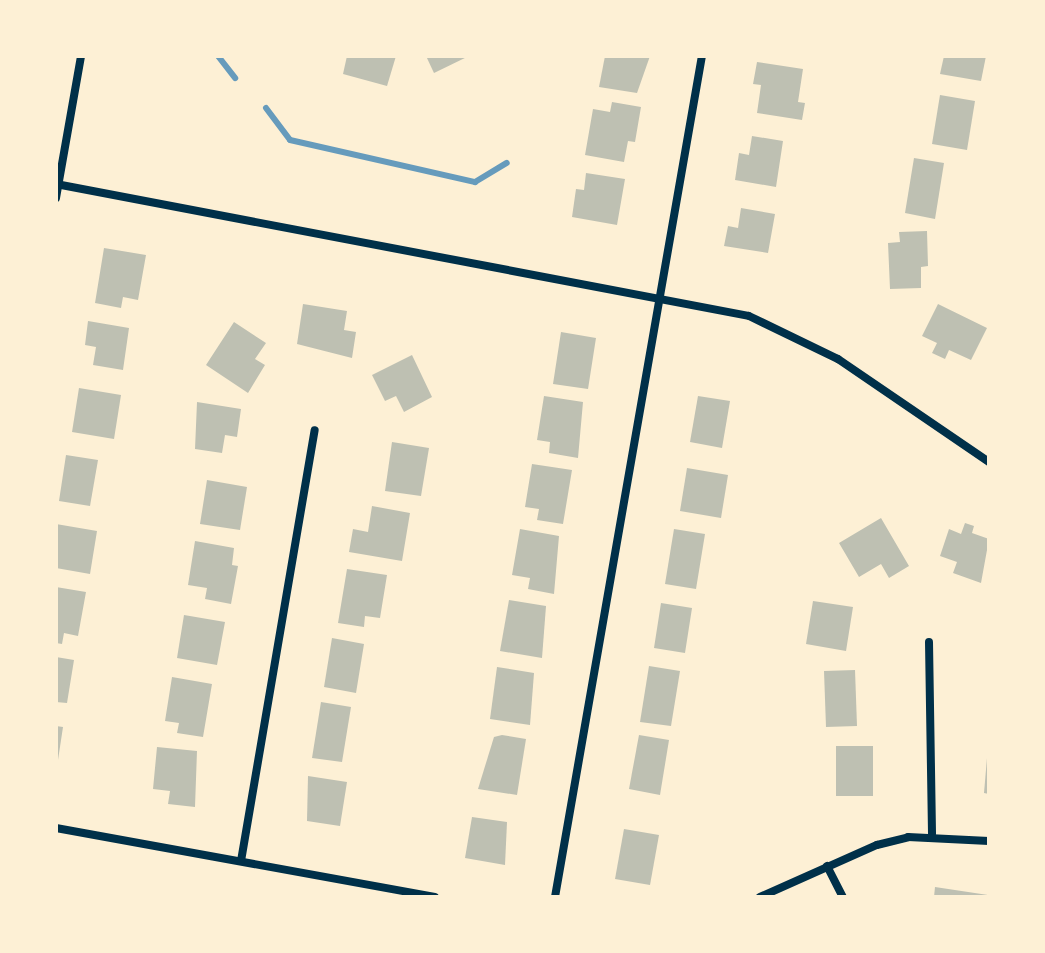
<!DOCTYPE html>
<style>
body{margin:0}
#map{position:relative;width:1045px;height:953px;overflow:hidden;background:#fdf0d5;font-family:Montserrat,sans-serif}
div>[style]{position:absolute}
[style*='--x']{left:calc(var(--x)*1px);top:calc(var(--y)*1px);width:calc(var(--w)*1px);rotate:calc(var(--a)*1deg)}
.stream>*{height:6px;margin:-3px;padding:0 3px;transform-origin:3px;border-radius:3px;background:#669bbc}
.building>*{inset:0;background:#bec0b2}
.minor>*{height:8px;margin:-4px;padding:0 4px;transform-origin:4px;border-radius:4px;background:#003049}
span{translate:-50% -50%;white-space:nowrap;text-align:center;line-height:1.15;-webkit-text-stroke:7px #fdf0d5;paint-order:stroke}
.frame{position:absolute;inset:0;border:58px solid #fdf0d5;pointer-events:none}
</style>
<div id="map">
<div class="stream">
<div style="--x:218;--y:56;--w:28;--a:52"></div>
<div style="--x:266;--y:108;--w:40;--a:53"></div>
<div style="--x:290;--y:140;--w:190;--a:12.8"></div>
<div style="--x:475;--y:182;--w:37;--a:-31"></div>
</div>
<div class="building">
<div style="clip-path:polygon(347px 56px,396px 56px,387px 86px,343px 74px)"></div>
<div style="clip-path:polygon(426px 56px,469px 56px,434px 73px)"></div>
<div style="clip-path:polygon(605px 56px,650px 56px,637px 93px,599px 87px)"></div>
<div style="clip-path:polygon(944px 56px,986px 56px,981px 81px,940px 74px)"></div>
<div style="clip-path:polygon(757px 62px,803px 69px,798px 102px,805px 103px,802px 120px,757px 113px,761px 85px,753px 84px)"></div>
<div style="clip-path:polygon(940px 95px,975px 101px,967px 150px,932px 144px)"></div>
<div style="clip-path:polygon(612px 102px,641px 107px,635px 142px,628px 141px,624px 162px,585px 155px,593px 109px,610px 112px)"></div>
<div style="clip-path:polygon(752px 136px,783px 141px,776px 187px,735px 180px,739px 153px,749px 155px)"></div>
<div style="clip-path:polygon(914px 158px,944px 163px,935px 219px,905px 213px)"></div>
<div style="clip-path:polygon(586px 173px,625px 179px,617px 225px,572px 217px,576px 189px,584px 190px)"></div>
<div style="clip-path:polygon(741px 208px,775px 214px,768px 253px,724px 246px,728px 226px,738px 228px)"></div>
<div style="clip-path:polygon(927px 231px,928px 266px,921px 267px,921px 288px,890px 289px,888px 243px,900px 242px,899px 232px)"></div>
<div style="clip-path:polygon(104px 248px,146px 255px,138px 300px,123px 297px,121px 308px,95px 303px)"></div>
<div style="clip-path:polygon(303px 304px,347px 311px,344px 330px,356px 332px,352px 358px,297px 344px)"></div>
<div style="clip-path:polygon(938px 304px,987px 328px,971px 360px,949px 350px,945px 359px,932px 353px,937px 343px,922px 336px)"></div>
<div style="clip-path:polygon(88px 321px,129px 328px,123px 370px,93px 365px,96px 347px,85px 345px)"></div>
<div style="clip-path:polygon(234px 322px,266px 343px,255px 359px,265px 365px,248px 393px,206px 365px)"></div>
<div style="clip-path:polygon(561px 332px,596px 338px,588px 389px,553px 384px)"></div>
<div style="clip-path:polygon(412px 355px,432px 397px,404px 412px,396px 396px,385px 401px,372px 375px)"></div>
<div style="clip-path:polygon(79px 388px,121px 395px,114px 439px,72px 432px)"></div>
<div style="clip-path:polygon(544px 396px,583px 402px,578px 458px,549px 453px,550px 442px,537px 440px)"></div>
<div style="clip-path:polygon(698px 396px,730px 401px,722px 448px,690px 442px)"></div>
<div style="clip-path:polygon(197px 402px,241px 409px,237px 437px,225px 435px,222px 453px,195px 449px)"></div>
<div style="clip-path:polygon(392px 442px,429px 448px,421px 496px,385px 491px)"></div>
<div style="clip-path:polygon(66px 455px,98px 460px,90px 506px,59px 501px)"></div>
<div style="clip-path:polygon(532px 464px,572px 470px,563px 524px,537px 520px,539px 509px,525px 507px)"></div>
<div style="clip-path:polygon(687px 468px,728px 475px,721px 518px,680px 511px)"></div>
<div style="clip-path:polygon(207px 480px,247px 487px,240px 530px,200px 524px)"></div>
<div style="clip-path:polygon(372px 506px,410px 513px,402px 561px,349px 552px,353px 529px,368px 532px)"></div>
<div style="clip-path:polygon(881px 518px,909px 566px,889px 578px,881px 564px,859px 577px,839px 543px)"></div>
<div style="clip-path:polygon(965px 523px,974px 526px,972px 533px,989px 539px,981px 583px,953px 573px,957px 562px,940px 556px,949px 529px,961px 534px)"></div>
<div style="clip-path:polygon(56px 524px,97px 531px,90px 574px,56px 568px)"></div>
<div style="clip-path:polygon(520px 529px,559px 536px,554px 594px,528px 589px,530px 578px,512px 575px)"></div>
<div style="clip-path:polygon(674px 529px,705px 534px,696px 589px,665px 584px)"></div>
<div style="clip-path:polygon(195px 541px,234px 548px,232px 565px,238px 566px,231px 604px,205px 599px,207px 588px,188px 585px)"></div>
<div style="clip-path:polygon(347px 569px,387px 575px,380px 618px,365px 616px,364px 627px,338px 623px)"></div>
<div style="clip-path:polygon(56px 587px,86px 592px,78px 636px,64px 633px,62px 644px,56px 643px)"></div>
<div style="clip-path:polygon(509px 600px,546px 606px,542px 658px,500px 651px)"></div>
<div style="clip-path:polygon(813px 601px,853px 607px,846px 651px,806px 644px)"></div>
<div style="clip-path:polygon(661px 603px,692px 608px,685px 653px,654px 648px)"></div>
<div style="clip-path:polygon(184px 615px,225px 622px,217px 665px,177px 658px)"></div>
<div style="clip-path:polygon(332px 638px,364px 644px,356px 693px,324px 687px)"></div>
<div style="clip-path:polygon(56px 657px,74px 660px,67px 703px,56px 702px)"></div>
<div style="clip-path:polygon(649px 666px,680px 671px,671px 726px,640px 722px)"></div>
<div style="clip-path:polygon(497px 667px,534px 673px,530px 725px,490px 719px)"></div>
<div style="clip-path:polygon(855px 670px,857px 726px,826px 727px,824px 671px)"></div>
<div style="clip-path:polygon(172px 677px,212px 684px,203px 737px,177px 733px,179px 723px,165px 721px)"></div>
<div style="clip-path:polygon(321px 702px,351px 707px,342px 762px,312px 758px)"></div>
<div style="clip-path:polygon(56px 726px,63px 727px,58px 760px,56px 760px)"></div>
<div style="clip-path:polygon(502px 735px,526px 739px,517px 795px,478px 789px,494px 737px)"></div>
<div style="clip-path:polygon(639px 735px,669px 740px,660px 795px,629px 789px)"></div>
<div style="clip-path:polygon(836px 746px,873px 746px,873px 796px,836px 796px)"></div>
<div style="clip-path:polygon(157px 747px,197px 751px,195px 807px,168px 804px,170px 791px,153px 789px)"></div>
<div style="clip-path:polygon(987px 758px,989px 758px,989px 794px,984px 793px)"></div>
<div style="clip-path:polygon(308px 776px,347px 782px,340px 826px,307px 821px)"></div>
<div style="clip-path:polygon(472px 817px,507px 822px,505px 865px,465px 858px)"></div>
<div style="clip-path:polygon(624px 829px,659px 835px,650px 885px,615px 879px)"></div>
<div style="clip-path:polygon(935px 887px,988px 895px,988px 897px,934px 897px)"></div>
</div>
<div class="minor">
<div style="--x:56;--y:184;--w:705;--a:10.78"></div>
<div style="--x:749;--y:316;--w:99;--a:25.8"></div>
<div style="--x:838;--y:359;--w:183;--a:34.3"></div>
<div style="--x:56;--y:198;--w:144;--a:-80"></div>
<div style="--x:929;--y:642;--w:192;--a:89.1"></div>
<div style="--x:56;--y:828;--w:385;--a:10.3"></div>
<div style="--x:241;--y:861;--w:437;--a:-80.3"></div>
<div style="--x:827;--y:866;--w:35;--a:63"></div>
<div style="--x:555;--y:897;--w:854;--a:-80.09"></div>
<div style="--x:760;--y:897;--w:128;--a:-24"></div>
<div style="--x:877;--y:845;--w:32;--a:-14"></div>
<div style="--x:908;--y:837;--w:81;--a:2.8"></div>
</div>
<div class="frame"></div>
</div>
